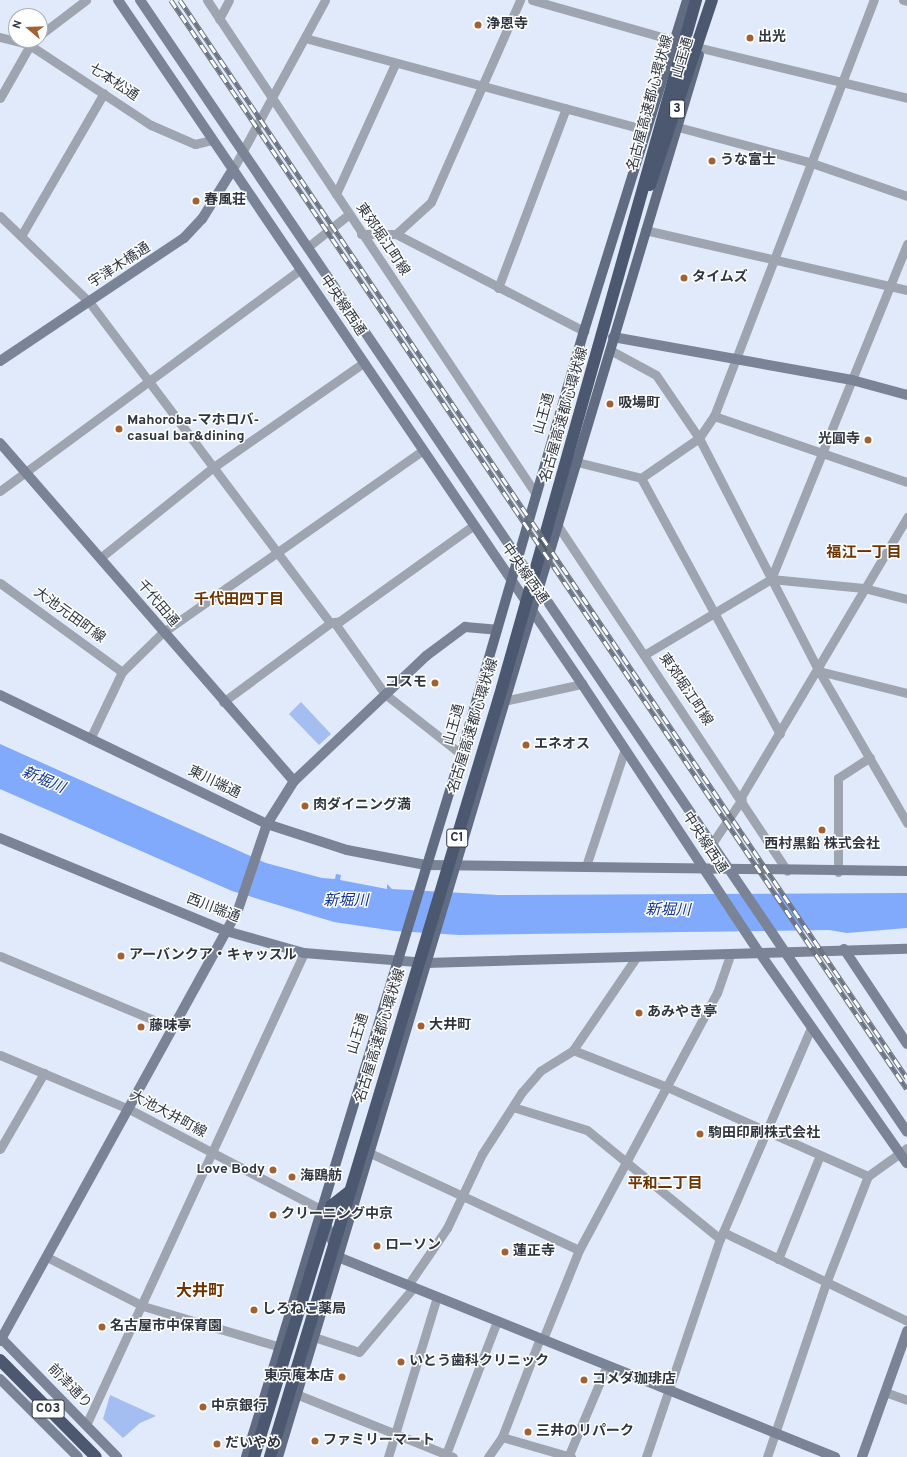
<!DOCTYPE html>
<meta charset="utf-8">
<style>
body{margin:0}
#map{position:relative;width:907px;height:1457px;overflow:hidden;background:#e0eafb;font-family:Overpass,"Noto Sans JP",sans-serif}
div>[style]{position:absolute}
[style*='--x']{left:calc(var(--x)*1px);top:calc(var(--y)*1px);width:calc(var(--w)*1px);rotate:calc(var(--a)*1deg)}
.green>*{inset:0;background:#a4bef2}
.water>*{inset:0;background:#82aafc}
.street>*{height:9px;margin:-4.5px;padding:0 4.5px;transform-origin:4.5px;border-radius:4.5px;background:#9ea5b1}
.secondary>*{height:10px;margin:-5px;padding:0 5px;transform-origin:5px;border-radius:5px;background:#7a8496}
.primary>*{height:10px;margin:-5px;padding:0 5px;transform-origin:5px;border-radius:5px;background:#616c82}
.highway>*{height:12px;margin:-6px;padding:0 6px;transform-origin:6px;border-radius:6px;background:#4b5870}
.rail>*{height:4.5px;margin-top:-2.25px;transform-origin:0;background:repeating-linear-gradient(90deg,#fff 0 9px,#6d7481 0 18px);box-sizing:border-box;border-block:1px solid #6d7481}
.dots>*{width:11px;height:11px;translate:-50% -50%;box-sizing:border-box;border:2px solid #fff;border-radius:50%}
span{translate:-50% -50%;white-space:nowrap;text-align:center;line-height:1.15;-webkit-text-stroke:3px #fff;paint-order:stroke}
.shield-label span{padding:1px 3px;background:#fff;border:1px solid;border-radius:3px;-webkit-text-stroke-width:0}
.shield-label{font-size:13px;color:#303641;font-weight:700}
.poi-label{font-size:14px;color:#303641;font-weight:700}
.left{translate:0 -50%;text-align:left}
.right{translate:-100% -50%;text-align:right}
.street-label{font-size:14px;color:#303641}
.neighbourhood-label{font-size:15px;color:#6d3300;font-weight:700}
.water-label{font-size:15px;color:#0f3390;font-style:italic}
.quarter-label{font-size:16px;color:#6d3300;font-weight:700}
.north{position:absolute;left:8px;top:8px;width:40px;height:40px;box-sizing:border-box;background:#fff;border:1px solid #acafb3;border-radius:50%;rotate:289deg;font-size:11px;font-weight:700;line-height:16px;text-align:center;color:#303641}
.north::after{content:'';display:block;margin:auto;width:14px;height:18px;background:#a36030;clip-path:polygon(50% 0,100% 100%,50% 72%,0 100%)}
</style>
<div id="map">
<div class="green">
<div style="clip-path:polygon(301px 702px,331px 734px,319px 745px,289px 714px)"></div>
<div style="clip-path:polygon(110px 1395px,156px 1416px,140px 1423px,123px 1438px,103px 1419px)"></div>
</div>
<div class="water">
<div style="clip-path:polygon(0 744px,266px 863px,322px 878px,335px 879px,336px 874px,341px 875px,340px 880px,387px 889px,387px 884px,392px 889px,498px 895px,907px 893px,907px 928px,847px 933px,829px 930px,460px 935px,395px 931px,334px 922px,232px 891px,0 789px)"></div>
</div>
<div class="street">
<div style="--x:207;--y:0;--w:594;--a:56.34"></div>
<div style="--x:532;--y:0;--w:176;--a:15.9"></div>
<div style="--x:701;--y:48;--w:212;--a:13.6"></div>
<div style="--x:903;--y:0;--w:4;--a:14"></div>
<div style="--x:219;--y:19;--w:21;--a:-62"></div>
<div style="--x:40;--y:35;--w:58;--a:-37.3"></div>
<div style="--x:0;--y:37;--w:29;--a:14"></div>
<div style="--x:28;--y:44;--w:147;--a:33.4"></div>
<div style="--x:151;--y:125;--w:48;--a:23.4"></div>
<div style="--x:195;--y:144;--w:18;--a:-13"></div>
<div style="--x:305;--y:38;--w:353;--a:15.1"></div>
<div style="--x:0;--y:98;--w:67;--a:-60.4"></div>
<div style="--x:678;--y:127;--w:136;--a:15"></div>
<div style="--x:809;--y:162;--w:104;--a:19.1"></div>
<div style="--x:233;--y:169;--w:192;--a:-61.4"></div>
<div style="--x:336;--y:194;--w:143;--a:-65.6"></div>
<div style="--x:0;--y:216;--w:125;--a:44"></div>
<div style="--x:90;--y:303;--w:400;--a:53.1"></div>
<div style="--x:645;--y:230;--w:269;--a:12.9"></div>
<div style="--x:361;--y:234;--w:35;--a:0"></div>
<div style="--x:396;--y:234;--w:212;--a:27.3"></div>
<div style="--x:396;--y:234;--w:47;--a:-42.4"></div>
<div style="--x:431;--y:202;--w:221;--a:-66.2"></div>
<div style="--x:21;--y:236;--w:165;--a:-59.9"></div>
<div style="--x:309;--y:246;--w:50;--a:-38.5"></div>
<div style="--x:498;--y:288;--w:192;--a:-69.3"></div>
<div style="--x:610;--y:350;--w:52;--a:28.5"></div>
<div style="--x:656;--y:375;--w:76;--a:55.7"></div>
<div style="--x:699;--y:438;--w:262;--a:62.8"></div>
<div style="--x:819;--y:671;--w:176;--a:59.9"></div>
<div style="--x:714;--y:416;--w:204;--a:18.9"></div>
<div style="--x:577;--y:462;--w:66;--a:14"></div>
<div style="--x:641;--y:478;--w:70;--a:-34.6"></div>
<div style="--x:699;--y:438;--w:27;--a:-56"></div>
<div style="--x:714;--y:416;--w:446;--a:-69"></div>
<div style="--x:641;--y:478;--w:291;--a:61.5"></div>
<div style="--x:0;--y:491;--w:373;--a:-36.4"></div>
<div style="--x:558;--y:526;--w:414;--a:56.4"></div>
<div style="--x:100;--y:558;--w:147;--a:-38.7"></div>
<div style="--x:215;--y:466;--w:180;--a:-34.8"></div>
<div style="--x:771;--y:579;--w:93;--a:5.5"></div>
<div style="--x:864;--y:588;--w:44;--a:14.3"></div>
<div style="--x:0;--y:583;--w:151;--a:36.1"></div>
<div style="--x:334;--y:622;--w:88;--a:54.7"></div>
<div style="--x:385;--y:694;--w:97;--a:38.3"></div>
<div style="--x:644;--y:655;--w:148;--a:-30.9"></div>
<div style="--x:771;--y:579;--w:362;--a:-67.9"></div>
<div style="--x:819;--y:671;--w:91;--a:14"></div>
<div style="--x:508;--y:700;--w:76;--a:-12.2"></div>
<div style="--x:223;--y:702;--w:133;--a:-36.4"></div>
<div style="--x:330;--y:623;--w:10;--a:-11"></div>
<div style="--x:340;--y:621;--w:165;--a:-35.6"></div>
<div style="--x:90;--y:739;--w:74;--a:-64.5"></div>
<div style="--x:122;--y:672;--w:56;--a:-44.3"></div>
<div style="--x:162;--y:633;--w:317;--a:-35"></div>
<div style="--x:741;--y:797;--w:326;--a:-59.3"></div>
<div style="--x:711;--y:845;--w:55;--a:-56"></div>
<div style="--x:586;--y:866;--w:123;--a:-71.6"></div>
<div style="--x:838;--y:872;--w:94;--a:-90"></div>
<div style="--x:838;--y:778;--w:38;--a:-33"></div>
<div style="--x:0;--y:956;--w:187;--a:22.6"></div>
<div style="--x:573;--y:1050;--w:101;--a:21.5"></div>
<div style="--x:667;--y:1087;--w:220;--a:23.9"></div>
<div style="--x:0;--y:1055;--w:140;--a:22.7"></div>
<div style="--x:129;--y:1109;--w:216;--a:27.6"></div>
<div style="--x:513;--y:1107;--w:77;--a:17.3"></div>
<div style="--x:587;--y:1130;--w:172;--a:39.3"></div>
<div style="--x:0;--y:1149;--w:88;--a:-59.9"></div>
<div style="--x:370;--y:1153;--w:230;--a:24.9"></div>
<div style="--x:723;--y:1232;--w:204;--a:25.8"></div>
<div style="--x:47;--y:1257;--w:108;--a:27"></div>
<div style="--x:143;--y:1306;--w:140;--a:16.6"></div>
<div style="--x:778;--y:1259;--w:112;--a:-68"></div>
<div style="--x:408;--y:1285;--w:69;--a:-55.6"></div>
<div style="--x:447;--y:1228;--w:82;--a:-64.7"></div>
<div style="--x:482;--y:1154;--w:74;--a:-57.2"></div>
<div style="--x:522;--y:1092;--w:28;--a:-49"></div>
<div style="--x:540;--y:1071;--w:39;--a:-32"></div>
<div style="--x:573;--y:1050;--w:110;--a:-55.7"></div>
<div style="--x:314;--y:1337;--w:47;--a:18.4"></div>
<div style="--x:359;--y:1352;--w:85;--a:-49.8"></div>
<div style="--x:543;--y:1339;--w:96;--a:-68"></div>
<div style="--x:579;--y:1250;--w:292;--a:-61.8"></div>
<div style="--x:717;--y:993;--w:39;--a:-71"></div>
<div style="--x:885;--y:1392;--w:23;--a:20"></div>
<div style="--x:296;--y:1394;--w:169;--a:21.9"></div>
<div style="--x:86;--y:1425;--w:520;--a:-65.21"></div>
<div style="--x:502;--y:1437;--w:72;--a:16.2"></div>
<div style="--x:446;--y:1454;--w:142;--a:-69"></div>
<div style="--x:388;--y:1457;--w:167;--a:-73"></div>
<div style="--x:488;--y:1457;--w:24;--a:-55"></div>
<div style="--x:502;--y:1437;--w:106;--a:-69"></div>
<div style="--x:568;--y:1457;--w:100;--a:-67"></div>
<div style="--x:646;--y:1457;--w:230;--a:-71.3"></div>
<div style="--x:720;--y:1239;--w:230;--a:-66.7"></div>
<div style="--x:767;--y:1457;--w:184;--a:-71.3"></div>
<div style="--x:826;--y:1283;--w:115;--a:-68.6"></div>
<div style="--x:868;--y:1176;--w:48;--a:-35.7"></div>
</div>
<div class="secondary">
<div style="--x:118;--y:0;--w:827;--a:55.85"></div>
<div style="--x:582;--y:684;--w:321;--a:56.6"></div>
<div style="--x:759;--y:952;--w:258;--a:55"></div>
<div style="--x:140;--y:0;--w:1367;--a:55.88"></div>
<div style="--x:613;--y:337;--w:243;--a:10.2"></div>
<div style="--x:852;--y:380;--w:57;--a:15.3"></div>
<div style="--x:0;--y:361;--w:221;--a:-33.8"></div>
<div style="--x:184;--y:238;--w:26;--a:-47"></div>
<div style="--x:202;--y:219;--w:59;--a:-58.2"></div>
<div style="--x:0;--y:443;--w:448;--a:49"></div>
<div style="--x:0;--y:695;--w:297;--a:25.8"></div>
<div style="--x:267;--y:824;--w:84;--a:18"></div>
<div style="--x:347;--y:850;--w:80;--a:10.8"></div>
<div style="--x:426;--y:865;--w:481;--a:0.7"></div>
<div style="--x:0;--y:838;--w:244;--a:22.4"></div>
<div style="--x:226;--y:931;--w:81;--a:15.8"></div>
<div style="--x:304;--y:953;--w:123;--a:4.6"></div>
<div style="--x:427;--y:963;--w:480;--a:-1.7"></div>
<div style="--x:844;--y:949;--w:114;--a:56.4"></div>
<div style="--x:325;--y:1221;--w:38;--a:70"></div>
<div style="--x:338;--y:1257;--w:536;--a:21.92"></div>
<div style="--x:0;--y:1337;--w:168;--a:45.7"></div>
<div style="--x:0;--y:1341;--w:492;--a:-61.1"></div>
<div style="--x:238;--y:910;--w:91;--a:-71.4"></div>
<div style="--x:267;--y:824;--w:51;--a:-57.9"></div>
<div style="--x:294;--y:781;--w:182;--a:-43.4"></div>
<div style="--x:426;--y:656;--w:49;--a:-36.6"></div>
<div style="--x:465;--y:627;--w:32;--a:5"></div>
<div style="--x:0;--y:1379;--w:110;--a:45"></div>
<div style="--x:862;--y:1457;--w:134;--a:-70.3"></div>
</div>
<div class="primary">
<div style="--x:246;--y:1457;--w:735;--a:-72.99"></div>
<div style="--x:461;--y:754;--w:441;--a:-73.8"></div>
<div style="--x:584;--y:331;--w:347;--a:-72.7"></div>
<div style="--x:278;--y:1457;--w:1464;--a:-73.29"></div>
</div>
<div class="highway">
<div style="--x:650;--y:185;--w:195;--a:-71.5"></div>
<div style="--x:0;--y:1360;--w:136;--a:45.3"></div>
<div style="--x:254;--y:1457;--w:263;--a:-72.9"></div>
<div style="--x:331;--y:1206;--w:23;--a:-38"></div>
<div style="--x:270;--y:1457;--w:803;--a:-73.21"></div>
<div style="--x:502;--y:688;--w:715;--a:-74.25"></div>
</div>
<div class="rail">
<div style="--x:171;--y:0;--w:1314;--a:55.95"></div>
<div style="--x:180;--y:0;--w:1300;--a:56"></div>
</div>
<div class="dots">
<div style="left:478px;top:25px;background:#a36030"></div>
<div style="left:750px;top:38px;background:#a36030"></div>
<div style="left:712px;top:161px;background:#a36030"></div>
<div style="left:196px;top:201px;background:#a36030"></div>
<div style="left:684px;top:278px;background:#a36030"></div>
<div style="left:610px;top:404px;background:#a36030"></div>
<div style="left:119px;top:429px;background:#a36030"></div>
<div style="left:868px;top:440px;background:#a36030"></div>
<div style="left:435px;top:683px;background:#a36030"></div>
<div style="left:526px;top:745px;background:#a36030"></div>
<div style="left:305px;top:806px;background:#a36030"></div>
<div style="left:822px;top:830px;background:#a36030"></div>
<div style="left:121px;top:956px;background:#a36030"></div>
<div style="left:639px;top:1013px;background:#a36030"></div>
<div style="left:421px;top:1026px;background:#a36030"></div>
<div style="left:141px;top:1027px;background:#a36030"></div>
<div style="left:700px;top:1134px;background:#a36030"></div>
<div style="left:273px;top:1170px;background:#a36030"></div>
<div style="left:292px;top:1177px;background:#a36030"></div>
<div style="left:273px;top:1215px;background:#a36030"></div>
<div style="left:377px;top:1246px;background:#a36030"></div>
<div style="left:505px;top:1252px;background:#a36030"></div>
<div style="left:254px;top:1310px;background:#a36030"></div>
<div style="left:102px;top:1327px;background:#a36030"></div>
<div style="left:401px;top:1362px;background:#a36030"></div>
<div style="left:342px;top:1377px;background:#a36030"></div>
<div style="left:584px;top:1380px;background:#a36030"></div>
<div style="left:203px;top:1407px;background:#a36030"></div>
<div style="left:528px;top:1432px;background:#a36030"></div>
<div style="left:315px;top:1441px;background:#a36030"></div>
<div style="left:217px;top:1444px;background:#a36030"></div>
</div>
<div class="shield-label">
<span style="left:677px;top:109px">3</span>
<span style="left:457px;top:838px">C1</span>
<span style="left:48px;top:1409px">C03</span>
</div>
<div class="poi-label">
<span class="left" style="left:486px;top:25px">浄恩寺</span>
<span class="left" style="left:758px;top:38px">出光</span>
<span class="left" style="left:720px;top:161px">うな富士</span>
<span class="left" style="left:204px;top:201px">春風荘</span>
<span class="left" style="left:692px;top:278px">タイムズ</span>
<span class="left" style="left:618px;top:404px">吸場町</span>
<span class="left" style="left:127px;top:429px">Mahoroba-マホロバ-<br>casual bar&amp;dining</span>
<span class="right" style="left:860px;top:440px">光圓寺</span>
<span class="right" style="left:427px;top:683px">コスモ</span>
<span class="left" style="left:534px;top:745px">エネオス</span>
<span class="left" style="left:313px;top:806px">肉ダイニング満</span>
<span style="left:822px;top:845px">西村黒鉛 株式会社</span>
<span class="left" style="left:129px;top:956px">アーバンクア・キャッスル</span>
<span class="left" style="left:647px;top:1013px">あみやき亭</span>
<span class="left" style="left:429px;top:1026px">大井町</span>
<span class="left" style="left:149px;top:1027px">藤味亭</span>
<span class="left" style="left:708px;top:1134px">駒田印刷株式会社</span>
<span class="right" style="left:265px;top:1170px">Love Body</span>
<span class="left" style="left:300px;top:1177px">海鴎舫</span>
<span class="left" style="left:281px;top:1215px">クリーニング中京</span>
<span class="left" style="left:385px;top:1246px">ローソン</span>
<span class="left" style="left:513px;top:1252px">蓮正寺</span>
<span class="left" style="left:262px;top:1310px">しろねこ薬局</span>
<span class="left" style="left:110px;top:1327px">名古屋市中保育園</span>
<span class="left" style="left:409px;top:1362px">いとう歯科クリニック</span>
<span class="right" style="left:334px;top:1377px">東京庵本店</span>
<span class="left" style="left:592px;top:1380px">コメダ珈琲店</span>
<span class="left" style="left:211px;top:1407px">中京銀行</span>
<span class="left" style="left:536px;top:1432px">三井のリパーク</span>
<span class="left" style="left:323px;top:1441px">ファミリーマート</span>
<span class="left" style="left:225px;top:1444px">だいやめ</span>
</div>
<div class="street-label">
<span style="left:684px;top:58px;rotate:-73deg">山王通</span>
<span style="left:113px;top:83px;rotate:33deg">七本松通</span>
<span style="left:651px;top:103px;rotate:-75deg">名古屋高速都心環状線</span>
<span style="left:382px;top:240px;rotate:56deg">東郊堀江町線</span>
<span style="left:120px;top:266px;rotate:-33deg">宇津木橋通</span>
<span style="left:342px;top:306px;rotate:56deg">中央線西通</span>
<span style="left:545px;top:414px;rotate:-74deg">山王通</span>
<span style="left:565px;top:415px;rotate:-74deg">名古屋高速都心環状線</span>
<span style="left:524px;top:574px;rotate:55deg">中央線西通</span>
<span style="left:157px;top:604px;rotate:50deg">千代田通</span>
<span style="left:69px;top:616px;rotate:36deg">大池元田町線</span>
<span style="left:685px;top:690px;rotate:56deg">東郊堀江町線</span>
<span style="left:455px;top:725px;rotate:-74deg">山王通</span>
<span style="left:474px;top:726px;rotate:-73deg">名古屋高速都心環状線</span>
<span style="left:214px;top:783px;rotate:26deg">東川端通</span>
<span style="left:704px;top:843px;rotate:57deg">中央線西通</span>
<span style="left:213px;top:909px;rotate:21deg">西川端通</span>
<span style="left:359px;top:1034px;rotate:-73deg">山王通</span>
<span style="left:381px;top:1036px;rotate:-73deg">名古屋高速都心環状線</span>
<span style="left:168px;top:1115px;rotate:28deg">大池大井町線</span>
<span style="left:69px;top:1387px;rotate:46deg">前津通り</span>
</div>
<div class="neighbourhood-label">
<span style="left:864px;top:554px">福江一丁目</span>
<span style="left:239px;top:601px">千代田四丁目</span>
<span style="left:665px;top:1185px">平和二丁目</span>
</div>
<div class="water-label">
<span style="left:43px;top:781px;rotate:23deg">新堀川</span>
<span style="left:346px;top:902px">新堀川</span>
<span style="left:668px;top:911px;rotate:1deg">新堀川</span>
</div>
<div class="quarter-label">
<span style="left:200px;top:1292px">大井町</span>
</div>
<div class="north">N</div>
</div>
